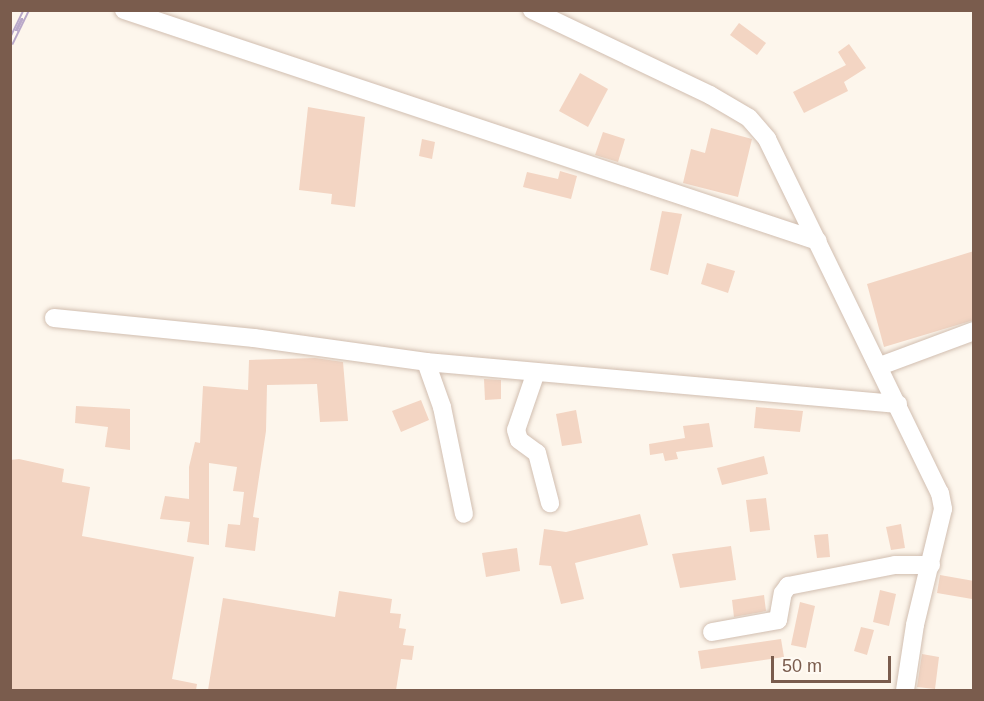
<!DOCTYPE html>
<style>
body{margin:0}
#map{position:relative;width:984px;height:701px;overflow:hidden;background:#fdf6ec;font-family:Arial,sans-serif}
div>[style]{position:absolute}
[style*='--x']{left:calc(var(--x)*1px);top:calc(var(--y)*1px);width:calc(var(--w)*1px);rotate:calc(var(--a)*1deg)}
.building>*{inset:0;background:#f3d5c3}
.roads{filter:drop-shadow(0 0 2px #d1beb0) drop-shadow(0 0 2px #d1beb0)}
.street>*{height:18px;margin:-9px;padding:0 9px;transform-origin:9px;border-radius:9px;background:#fff}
.rail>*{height:7px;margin-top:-3.5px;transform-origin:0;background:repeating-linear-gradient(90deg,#fffaf3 0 14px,#b9a8c9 0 28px);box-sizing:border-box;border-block:2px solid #b9a8c9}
span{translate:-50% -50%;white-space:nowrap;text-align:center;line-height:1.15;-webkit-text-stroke:4.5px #fffaf3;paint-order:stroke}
.frame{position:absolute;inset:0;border:12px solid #7a5c4d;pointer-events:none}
.scale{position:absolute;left:771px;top:656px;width:120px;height:27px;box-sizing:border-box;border:3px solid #7a5c4d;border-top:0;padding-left:8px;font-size:18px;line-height:21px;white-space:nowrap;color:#7a5c4d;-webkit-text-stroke:4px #fffaf3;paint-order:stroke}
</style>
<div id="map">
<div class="building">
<div style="clip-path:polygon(739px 23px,766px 43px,757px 55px,730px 35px)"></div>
<div style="clip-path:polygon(849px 44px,866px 68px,844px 82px,848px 91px,804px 113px,793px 92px,846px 65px,838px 52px)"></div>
<div style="clip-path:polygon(580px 73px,608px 89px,588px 127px,559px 111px)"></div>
<div style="clip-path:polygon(308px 107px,365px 117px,355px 207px,331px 204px,332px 194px,299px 190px)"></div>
<div style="clip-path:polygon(711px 128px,752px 139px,738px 197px,683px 183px,691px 149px,705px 153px)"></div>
<div style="clip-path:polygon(603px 132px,625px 139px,618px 162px,595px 155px)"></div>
<div style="clip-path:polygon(422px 139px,435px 142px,432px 159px,419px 156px)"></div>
<div style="clip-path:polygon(560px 171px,577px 176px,571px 199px,523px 187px,527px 172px,558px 179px)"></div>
<div style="clip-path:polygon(662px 211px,682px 214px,668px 275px,650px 270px)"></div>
<div style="clip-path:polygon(974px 251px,974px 320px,884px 347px,867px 284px)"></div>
<div style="clip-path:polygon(707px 263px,735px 271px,728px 293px,701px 284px)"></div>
<div style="clip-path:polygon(315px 358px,343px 362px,348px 421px,320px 422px,317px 384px,267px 385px,266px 431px,253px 517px,259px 518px,255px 551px,225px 547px,228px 524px,240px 525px,244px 492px,233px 491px,237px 467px,209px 463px,209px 545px,187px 542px,190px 522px,160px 519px,165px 496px,189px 499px,189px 467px,195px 442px,200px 443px,203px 386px,248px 390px,249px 360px)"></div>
<div style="clip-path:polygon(484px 379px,501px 380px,501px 399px,485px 400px)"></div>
<div style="clip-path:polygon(421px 400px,429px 420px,401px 432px,392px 411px)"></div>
<div style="clip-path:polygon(76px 406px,130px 409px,130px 450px,105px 447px,108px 427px,75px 423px)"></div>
<div style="clip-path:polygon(756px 407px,803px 411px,800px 432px,754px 428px)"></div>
<div style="clip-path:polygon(576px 410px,582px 443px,562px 446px,556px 414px)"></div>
<div style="clip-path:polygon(709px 423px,713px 447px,676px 452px,678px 459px,665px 461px,663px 453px,650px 455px,649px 444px,685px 438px,683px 426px)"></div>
<div style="clip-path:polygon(764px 456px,768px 474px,722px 485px,717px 468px)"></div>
<div style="clip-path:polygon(19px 459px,64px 469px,62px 482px,90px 487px,82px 536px,194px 557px,172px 679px,197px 684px,196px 690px,10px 690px,10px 460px)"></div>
<div style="clip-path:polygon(766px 498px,770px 530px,750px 532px,746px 500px)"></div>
<div style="clip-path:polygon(640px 514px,648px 545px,575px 563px,584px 599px,561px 604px,551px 566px,539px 565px,544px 529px,566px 532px)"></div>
<div style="clip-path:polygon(901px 524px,905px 548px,891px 550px,886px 527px)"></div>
<div style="clip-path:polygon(828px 534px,830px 557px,817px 558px,814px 535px)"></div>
<div style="clip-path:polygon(731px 546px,736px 580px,680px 588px,672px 554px)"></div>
<div style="clip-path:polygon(517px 548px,520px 571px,486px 577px,482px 553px)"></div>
<div style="clip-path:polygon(940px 575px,974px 581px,972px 599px,937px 593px)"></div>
<div style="clip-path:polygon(880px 590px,896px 594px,889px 626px,873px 622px)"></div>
<div style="clip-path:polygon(339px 591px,392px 599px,390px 613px,401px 614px,399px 628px,406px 629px,403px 645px,414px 646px,412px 660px,401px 659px,396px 690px,208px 690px,223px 598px,335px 617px)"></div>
<div style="clip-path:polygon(764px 595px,766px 611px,734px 617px,732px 600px)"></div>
<div style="clip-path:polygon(800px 602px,815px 606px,806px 648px,791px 645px)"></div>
<div style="clip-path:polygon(861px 627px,874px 630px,867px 655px,854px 651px)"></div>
<div style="clip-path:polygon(781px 639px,784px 657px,701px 669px,698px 651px)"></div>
<div style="clip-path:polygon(922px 654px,939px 657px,935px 689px,917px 687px)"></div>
</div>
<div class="roads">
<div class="street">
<div style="--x:124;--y:10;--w:731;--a:18.41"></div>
<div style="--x:532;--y:10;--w:197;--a:25.5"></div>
<div style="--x:710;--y:95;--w:45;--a:30.5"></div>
<div style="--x:749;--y:118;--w:28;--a:49"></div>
<div style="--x:767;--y:139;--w:394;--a:64"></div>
<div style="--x:940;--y:493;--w:16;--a:79"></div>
<div style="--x:943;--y:509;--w:119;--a:103.6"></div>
<div style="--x:915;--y:625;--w:66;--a:98.7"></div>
<div style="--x:54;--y:318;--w:201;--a:5.7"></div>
<div style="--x:254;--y:338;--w:174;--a:7.9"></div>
<div style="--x:426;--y:362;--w:474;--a:5.1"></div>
<div style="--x:426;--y:362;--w:48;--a:70.4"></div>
<div style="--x:442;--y:407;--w:109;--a:78.4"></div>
<div style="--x:880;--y:366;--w:100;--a:-20.4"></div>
<div style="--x:536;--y:372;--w:61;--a:109"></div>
<div style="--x:516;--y:430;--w:10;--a:73"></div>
<div style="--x:519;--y:440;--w:22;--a:36"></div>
<div style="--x:537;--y:453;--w:52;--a:75.4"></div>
<div style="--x:712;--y:632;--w:67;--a:-10.3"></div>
<div style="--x:778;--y:620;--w:27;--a:-80"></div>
<div style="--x:783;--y:593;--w:9;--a:-54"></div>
<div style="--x:788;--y:586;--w:109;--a:-11.1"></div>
<div style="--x:895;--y:565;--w:36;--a:0"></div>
</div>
</div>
<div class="rail">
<div style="--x:10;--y:43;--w:37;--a:-64"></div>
</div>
<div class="frame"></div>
<div class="scale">50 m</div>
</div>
